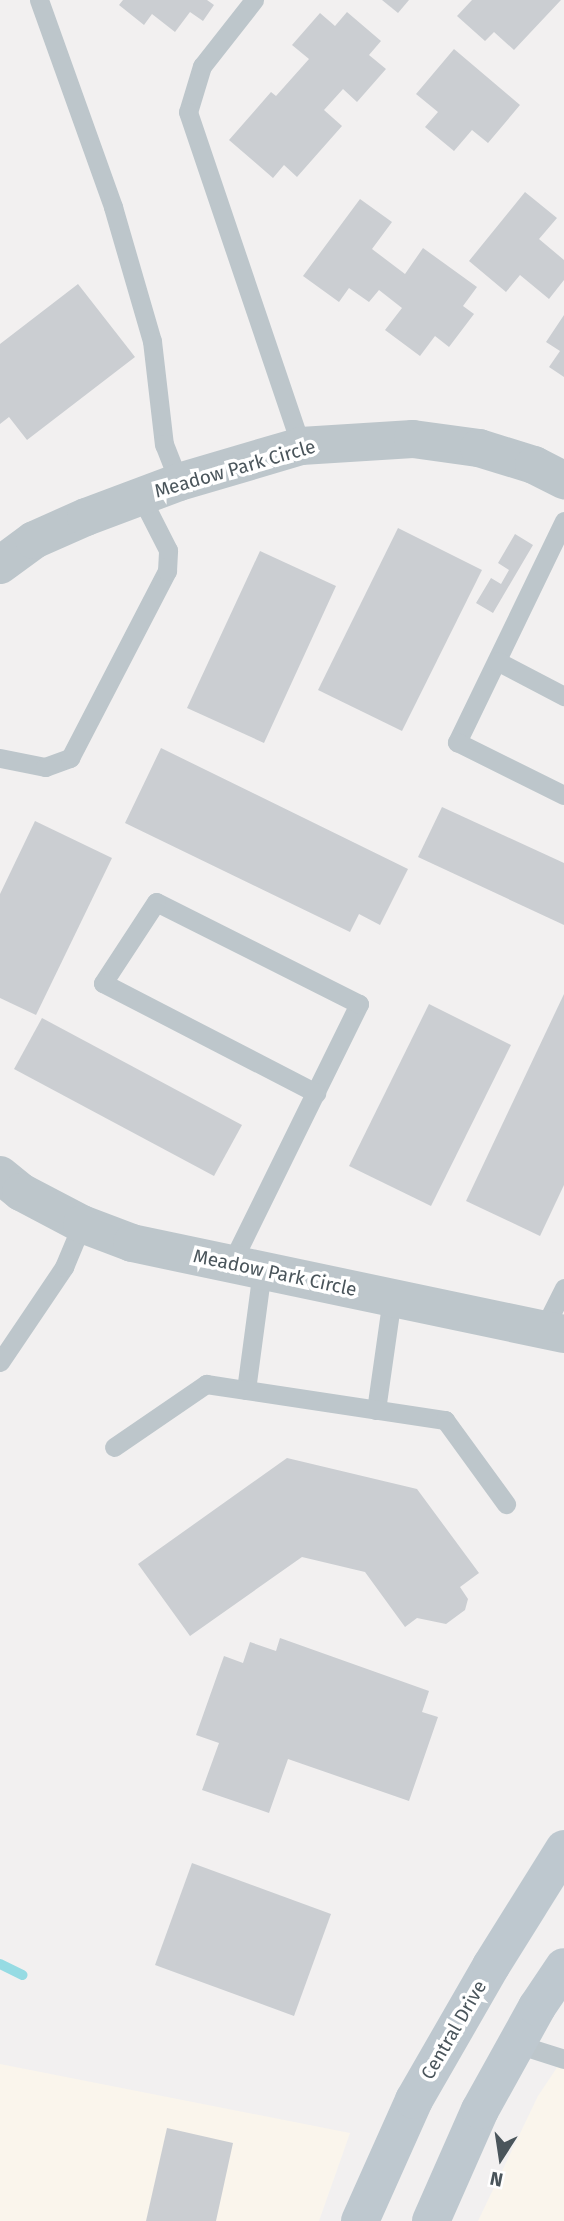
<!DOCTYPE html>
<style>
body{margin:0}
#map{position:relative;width:564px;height:2221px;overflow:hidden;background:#f2f0f0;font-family:"Fira Sans",sans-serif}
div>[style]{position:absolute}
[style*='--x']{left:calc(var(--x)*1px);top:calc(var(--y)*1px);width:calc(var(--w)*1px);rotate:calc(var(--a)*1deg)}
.commercial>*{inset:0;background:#faf5ec}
.stream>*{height:10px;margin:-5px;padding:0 5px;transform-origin:5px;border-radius:5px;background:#96dbe3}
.building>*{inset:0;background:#cbced2}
.lane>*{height:19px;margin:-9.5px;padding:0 9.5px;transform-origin:9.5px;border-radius:9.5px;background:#bdc6cb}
.street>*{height:38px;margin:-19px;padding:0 19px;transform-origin:19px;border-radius:19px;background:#bdc6cb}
.secondary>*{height:38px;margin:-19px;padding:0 19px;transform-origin:19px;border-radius:19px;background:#bec8cf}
span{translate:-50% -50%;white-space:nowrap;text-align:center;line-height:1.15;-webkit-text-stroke:7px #fff;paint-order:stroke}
.street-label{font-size:19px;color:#4a555b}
.north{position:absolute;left:466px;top:2123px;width:70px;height:70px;-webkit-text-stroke:5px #fff;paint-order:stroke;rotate:192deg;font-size:19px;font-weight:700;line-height:28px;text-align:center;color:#4a555b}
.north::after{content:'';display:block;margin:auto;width:24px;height:32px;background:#4a555b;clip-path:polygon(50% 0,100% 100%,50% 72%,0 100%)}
</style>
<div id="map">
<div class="commercial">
<div style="clip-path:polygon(564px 2057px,564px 2221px,478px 2221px,538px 2096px)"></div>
<div style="clip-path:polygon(0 2064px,350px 2133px,319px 2221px,0 2221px)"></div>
</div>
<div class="stream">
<div style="--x:0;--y:1964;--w:25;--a:26"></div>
</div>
<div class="building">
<div style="clip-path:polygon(123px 0,207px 0,214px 5px,203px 21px,190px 12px,175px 32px,152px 14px,144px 25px,119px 5px)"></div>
<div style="clip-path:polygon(382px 0,409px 0,398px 13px)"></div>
<div style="clip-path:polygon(472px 0,561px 0,514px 50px,494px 32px,485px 41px,457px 16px)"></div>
<div style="clip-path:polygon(347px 12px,381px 41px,369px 55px,386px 69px,357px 102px,343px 89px,324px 110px,342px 126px,297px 177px,284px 165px,273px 178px,229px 140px,271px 92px,276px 96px,309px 59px,292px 45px,320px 13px,335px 26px)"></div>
<div style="clip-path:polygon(454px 49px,520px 105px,488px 143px,472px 130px,454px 151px,425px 127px,438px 112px,416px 94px)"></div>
<div style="clip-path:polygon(525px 192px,557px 218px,539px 239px,564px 260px,564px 280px,549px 299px,520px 275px,506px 292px,469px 261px)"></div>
<div style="clip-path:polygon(360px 199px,392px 222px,372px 249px,405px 274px,423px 248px,477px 287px,463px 306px,474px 314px,449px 347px,435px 336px,420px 356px,385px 330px,402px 308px,379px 290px,369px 302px,349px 288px,339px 302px,303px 276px)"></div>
<div style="clip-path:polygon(78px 284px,135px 357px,27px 440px,9px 417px,0 424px,0 344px)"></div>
<div style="clip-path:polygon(564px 315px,564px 377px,549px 367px,560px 351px,546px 342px)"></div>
<div style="clip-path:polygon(398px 528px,482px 570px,402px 731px,318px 690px)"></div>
<div style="clip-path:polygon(515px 534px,533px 545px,493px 613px,476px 603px,491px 578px,501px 584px,509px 570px,498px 563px)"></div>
<div style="clip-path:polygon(260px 551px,336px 586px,264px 743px,187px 708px)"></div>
<div style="clip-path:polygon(161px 748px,408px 869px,380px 925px,359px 914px,350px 932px,125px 823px)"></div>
<div style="clip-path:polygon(442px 807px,564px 863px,564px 925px,418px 857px)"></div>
<div style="clip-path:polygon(35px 821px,112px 858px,36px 1015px,0 998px,0 894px)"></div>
<div style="clip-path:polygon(564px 994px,564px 1185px,540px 1236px,466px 1201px)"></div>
<div style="clip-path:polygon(429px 1004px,511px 1045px,431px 1206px,349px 1166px)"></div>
<div style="clip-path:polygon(42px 1018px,242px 1125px,214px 1176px,14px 1069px)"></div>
<div style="clip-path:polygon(287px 1458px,417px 1489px,479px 1573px,460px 1587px,468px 1599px,465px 1610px,446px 1624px,417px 1618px,405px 1627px,365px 1572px,302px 1557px,190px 1636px,138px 1564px)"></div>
<div style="clip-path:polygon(280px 1638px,429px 1691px,422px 1712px,438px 1717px,409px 1801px,288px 1759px,269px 1813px,202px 1790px,219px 1743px,196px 1735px,224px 1656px,243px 1663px,250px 1642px,276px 1651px)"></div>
<div style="clip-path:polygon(192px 1863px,331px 1914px,294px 2016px,155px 1965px)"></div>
<div style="clip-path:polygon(167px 2128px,233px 2143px,216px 2221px,146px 2221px)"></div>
</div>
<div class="lane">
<div style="--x:39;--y:0;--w:220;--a:70.3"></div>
<div style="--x:113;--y:207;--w:140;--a:73.8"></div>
<div style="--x:152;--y:341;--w:104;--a:83.4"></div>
<div style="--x:164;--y:444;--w:41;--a:68.5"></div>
<div style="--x:254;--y:0;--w:84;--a:128.2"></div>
<div style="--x:202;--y:66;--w:48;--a:106.9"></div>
<div style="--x:188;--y:112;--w:353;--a:71.3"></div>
<div style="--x:564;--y:521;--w:246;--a:115.8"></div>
<div style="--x:457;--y:742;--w:119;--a:26.4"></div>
<div style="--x:497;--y:661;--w:76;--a:27.6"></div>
<div style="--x:0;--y:758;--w:46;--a:11.3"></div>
<div style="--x:45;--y:767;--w:27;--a:-20"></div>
<div style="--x:70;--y:758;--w:211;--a:-62.6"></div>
<div style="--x:167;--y:571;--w:21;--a:-87"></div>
<div style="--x:168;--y:550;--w:59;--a:-117"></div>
<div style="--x:231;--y:1264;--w:290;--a:-63.8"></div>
<div style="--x:359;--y:1004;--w:227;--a:-153.3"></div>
<div style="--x:156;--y:902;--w:97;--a:123.2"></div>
<div style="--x:103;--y:983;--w:240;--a:27.3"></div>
<div style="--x:543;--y:1330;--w:47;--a:-63.4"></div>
<div style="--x:0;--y:1362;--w:115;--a:-56"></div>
<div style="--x:64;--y:1267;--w:47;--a:-67.3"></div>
<div style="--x:246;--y:1390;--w:121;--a:-82.4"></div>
<div style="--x:376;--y:1410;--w:113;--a:-81.9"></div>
<div style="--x:114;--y:1447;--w:112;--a:-34.4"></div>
<div style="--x:206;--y:1384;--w:242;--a:8.6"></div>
<div style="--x:445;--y:1420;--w:104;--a:54"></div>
<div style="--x:517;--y:2044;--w:49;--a:17.7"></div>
</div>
<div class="street">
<div style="--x:0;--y:565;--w:42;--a:-36.3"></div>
<div style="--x:34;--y:540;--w:57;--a:-23.9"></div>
<div style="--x:86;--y:517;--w:99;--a:-20.6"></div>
<div style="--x:179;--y:482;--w:127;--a:-16.4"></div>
<div style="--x:301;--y:446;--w:112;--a:-3.6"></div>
<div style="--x:413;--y:439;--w:67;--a:7.8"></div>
<div style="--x:479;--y:448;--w:58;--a:17.2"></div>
<div style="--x:534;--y:465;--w:34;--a:27"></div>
<div style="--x:0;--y:1175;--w:27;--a:39"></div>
<div style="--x:21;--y:1192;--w:69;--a:27.7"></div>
<div style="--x:82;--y:1224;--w:53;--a:20.8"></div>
<div style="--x:132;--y:1243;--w:441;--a:11.9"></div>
</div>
<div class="secondary">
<div style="--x:360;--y:2221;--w:133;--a:-65.9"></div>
<div style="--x:414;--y:2100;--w:155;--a:-60.1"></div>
<div style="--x:491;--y:1966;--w:138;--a:-58"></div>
<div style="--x:431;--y:2221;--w:121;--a:-66.2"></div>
<div style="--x:480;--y:2110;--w:118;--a:-61"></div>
<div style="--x:537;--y:2007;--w:48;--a:-56"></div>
</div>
<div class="street-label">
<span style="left:235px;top:469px;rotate:-16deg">Meadow Park Circle</span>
<span style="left:275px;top:1273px;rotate:12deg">Meadow Park Circle</span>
<span style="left:454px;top:2030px;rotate:-60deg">Central Drive</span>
</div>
<div class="north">N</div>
</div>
